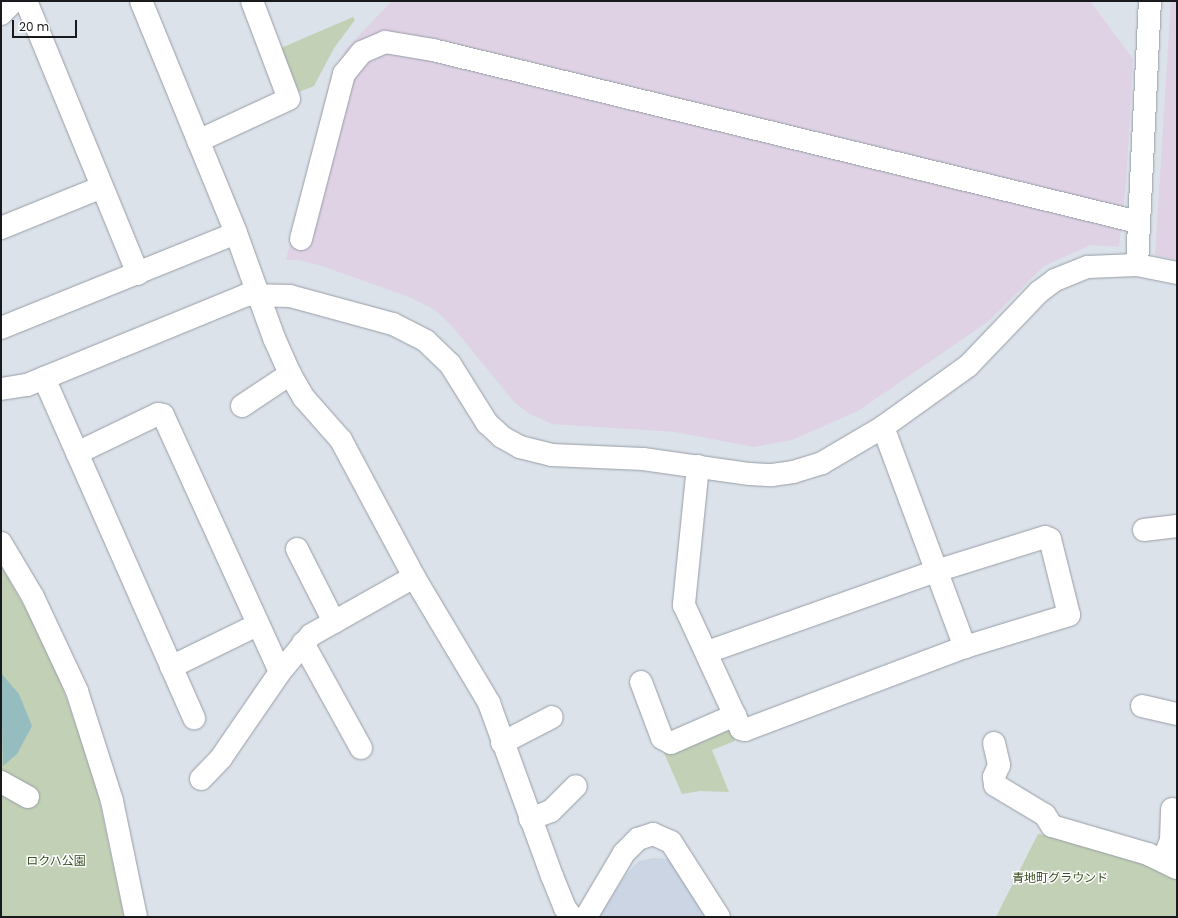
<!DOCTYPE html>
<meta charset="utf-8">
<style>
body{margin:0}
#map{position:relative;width:1178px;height:918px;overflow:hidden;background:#dbe2ea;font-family:Poppins,"Noto Sans JP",sans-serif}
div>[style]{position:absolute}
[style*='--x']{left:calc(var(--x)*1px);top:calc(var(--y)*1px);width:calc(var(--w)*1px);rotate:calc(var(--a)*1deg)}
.built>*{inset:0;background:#cbd5e4}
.industrial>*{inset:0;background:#dfd2e5}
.green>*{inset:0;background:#c2d0b6}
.water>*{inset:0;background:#95bdbf}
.roads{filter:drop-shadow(0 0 1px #979da5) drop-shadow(0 0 1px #979da5)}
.minor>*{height:22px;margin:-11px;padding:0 11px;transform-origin:11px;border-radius:11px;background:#fff}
span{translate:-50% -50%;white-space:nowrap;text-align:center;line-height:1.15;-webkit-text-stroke:3px #fff;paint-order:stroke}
.park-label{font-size:12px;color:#394e22}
.frame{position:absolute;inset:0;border:2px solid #181a1d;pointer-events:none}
.scale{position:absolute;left:12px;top:20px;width:65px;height:18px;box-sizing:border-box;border:2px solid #181a1d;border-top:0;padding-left:5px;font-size:12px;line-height:14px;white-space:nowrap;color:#181a1d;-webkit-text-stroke:3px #fff;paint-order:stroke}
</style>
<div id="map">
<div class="built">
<div style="clip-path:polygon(653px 858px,669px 859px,706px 917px,599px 917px,627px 873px,639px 861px)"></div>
</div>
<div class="industrial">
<div style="clip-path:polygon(392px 1px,1090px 1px,1133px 59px,1126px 185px,1119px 247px,1091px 245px,1044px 266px,989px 321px,858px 411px,792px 440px,754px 447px,675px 432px,552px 424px,530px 414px,515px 403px,452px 326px,435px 310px,409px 297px,322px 266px,299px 260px,286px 260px,331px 76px,347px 48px)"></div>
<div style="clip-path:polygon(1171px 1px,1177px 1px,1177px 260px,1155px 255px)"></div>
</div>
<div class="green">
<div style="clip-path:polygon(353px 17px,355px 20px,334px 48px,314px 86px,299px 92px,281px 48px)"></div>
<div style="clip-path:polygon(1px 565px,50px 652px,95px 779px,124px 917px,1px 917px)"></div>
<div style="clip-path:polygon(729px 726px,735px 741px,712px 750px,729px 792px,700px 791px,682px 794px,664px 753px)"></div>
<div style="clip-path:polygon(1038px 834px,1095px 843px,1162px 869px,1177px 879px,1177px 917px,996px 917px)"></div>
</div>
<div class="water">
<div style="clip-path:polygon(1px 673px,19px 694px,32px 726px,17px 754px,3px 766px)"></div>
</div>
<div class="roads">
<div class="minor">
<div style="--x:26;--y:1;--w:295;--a:67.7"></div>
<div style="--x:141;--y:1;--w:251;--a:67.7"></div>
<div style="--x:236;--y:233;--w:112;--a:70.1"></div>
<div style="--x:274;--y:338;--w:39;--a:66"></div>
<div style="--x:290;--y:374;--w:28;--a:60"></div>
<div style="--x:304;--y:398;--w:56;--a:48.6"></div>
<div style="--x:341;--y:440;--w:155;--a:61.9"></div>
<div style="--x:414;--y:577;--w:147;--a:59.2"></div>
<div style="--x:489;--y:703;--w:184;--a:70"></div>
<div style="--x:552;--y:876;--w:35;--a:68"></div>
<div style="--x:565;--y:908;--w:11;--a:52"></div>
<div style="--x:1;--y:14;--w:18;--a:-45"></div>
<div style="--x:198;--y:141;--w:100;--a:-24.8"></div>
<div style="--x:289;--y:99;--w:105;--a:-110.7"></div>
<div style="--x:1;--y:228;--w:109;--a:-22.1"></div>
<div style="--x:301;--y:239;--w:171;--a:-75.4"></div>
<div style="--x:344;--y:74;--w:28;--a:-51"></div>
<div style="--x:362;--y:52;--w:25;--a:-23"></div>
<div style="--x:385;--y:42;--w:49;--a:9.5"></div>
<div style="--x:433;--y:50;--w:726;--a:13.71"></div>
<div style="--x:1137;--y:265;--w:264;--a:-87.2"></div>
<div style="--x:1;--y:328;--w:253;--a:-22"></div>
<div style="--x:44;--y:378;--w:372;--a:66.2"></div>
<div style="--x:1;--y:389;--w:26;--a:-9"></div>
<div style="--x:27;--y:385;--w:237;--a:-22.3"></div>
<div style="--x:246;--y:295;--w:44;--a:1.3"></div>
<div style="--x:290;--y:296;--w:107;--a:15.2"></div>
<div style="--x:393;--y:324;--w:37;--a:27"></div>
<div style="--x:426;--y:341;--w:33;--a:44"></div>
<div style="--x:450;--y:364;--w:70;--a:57.9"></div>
<div style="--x:487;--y:423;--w:21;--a:43"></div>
<div style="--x:502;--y:437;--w:21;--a:29"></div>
<div style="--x:520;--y:447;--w:33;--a:14"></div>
<div style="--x:552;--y:455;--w:91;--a:2.5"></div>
<div style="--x:643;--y:459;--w:108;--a:8"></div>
<div style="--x:750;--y:474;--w:22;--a:3"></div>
<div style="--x:772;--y:475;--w:21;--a:-8"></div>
<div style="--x:793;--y:472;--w:30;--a:-17"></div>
<div style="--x:822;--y:463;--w:71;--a:-30.5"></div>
<div style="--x:883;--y:427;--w:105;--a:-35.7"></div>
<div style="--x:968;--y:366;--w:103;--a:-46.2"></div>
<div style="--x:1039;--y:292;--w:20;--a:-37"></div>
<div style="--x:1055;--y:280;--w:35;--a:-22"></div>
<div style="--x:1088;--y:267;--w:49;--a:-2.3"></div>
<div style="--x:1137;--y:265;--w:41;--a:11.3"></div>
<div style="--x:242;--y:406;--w:58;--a:-33.7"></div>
<div style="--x:883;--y:427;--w:235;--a:69.6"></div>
<div style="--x:77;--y:453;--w:90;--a:-25.7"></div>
<div style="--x:158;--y:414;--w:5;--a:11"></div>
<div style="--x:163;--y:415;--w:282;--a:65.5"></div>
<div style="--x:698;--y:466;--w:140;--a:95.8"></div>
<div style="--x:684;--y:605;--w:136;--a:65.3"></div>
<div style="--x:741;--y:729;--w:4;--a:14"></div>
<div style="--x:745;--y:730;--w:235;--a:-20.7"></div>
<div style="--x:965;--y:647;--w:109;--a:-17.1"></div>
<div style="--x:1069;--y:615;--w:78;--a:-104"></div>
<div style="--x:1050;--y:539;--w:5;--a:-158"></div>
<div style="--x:1045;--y:537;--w:114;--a:162.7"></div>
<div style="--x:936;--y:571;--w:243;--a:160.5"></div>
<div style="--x:1144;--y:530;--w:33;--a:-7"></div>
<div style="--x:1;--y:543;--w:63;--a:59.3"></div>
<div style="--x:33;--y:597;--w:104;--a:64.9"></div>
<div style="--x:77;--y:691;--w:115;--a:72.3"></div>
<div style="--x:112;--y:801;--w:118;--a:78.3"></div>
<div style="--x:297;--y:549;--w:82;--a:63.1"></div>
<div style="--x:303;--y:643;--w:120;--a:61.1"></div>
<div style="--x:171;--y:667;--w:96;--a:-26"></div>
<div style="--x:641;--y:682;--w:60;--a:69.4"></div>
<div style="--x:662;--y:738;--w:10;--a:29"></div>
<div style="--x:671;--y:743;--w:70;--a:-23.6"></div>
<div style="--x:1142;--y:706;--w:36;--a:13"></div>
<div style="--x:502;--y:743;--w:56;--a:-27.5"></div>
<div style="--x:994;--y:743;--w:23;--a:77"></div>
<div style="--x:999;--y:765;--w:13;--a:113"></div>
<div style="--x:994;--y:777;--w:8;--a:83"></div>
<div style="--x:995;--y:785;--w:58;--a:31"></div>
<div style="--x:1045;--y:815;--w:13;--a:58"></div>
<div style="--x:1052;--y:826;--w:100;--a:16.3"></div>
<div style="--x:1148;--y:854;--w:32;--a:26"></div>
<div style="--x:201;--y:779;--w:29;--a:-46"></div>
<div style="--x:221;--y:758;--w:104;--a:-55.5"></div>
<div style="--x:280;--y:672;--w:48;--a:-50"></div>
<div style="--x:311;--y:635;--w:118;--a:-29.4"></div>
<div style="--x:1;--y:782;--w:31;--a:29"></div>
<div style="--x:530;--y:819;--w:22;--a:-21"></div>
<div style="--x:551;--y:811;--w:35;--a:-45"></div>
<div style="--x:1163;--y:860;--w:22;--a:-68"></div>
<div style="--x:1171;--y:840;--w:31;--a:-88"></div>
<div style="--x:586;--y:917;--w:74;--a:-59.3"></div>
<div style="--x:624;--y:853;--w:20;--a:-45"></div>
<div style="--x:638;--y:839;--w:16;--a:-18"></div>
<div style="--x:653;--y:834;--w:20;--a:24"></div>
<div style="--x:671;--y:842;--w:89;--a:57.4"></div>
</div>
</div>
<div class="park-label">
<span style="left:56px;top:861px">ロクハ公園</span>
<span style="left:1060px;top:878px">青地町グラウンド</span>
</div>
<div class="frame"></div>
<div class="scale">20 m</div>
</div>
